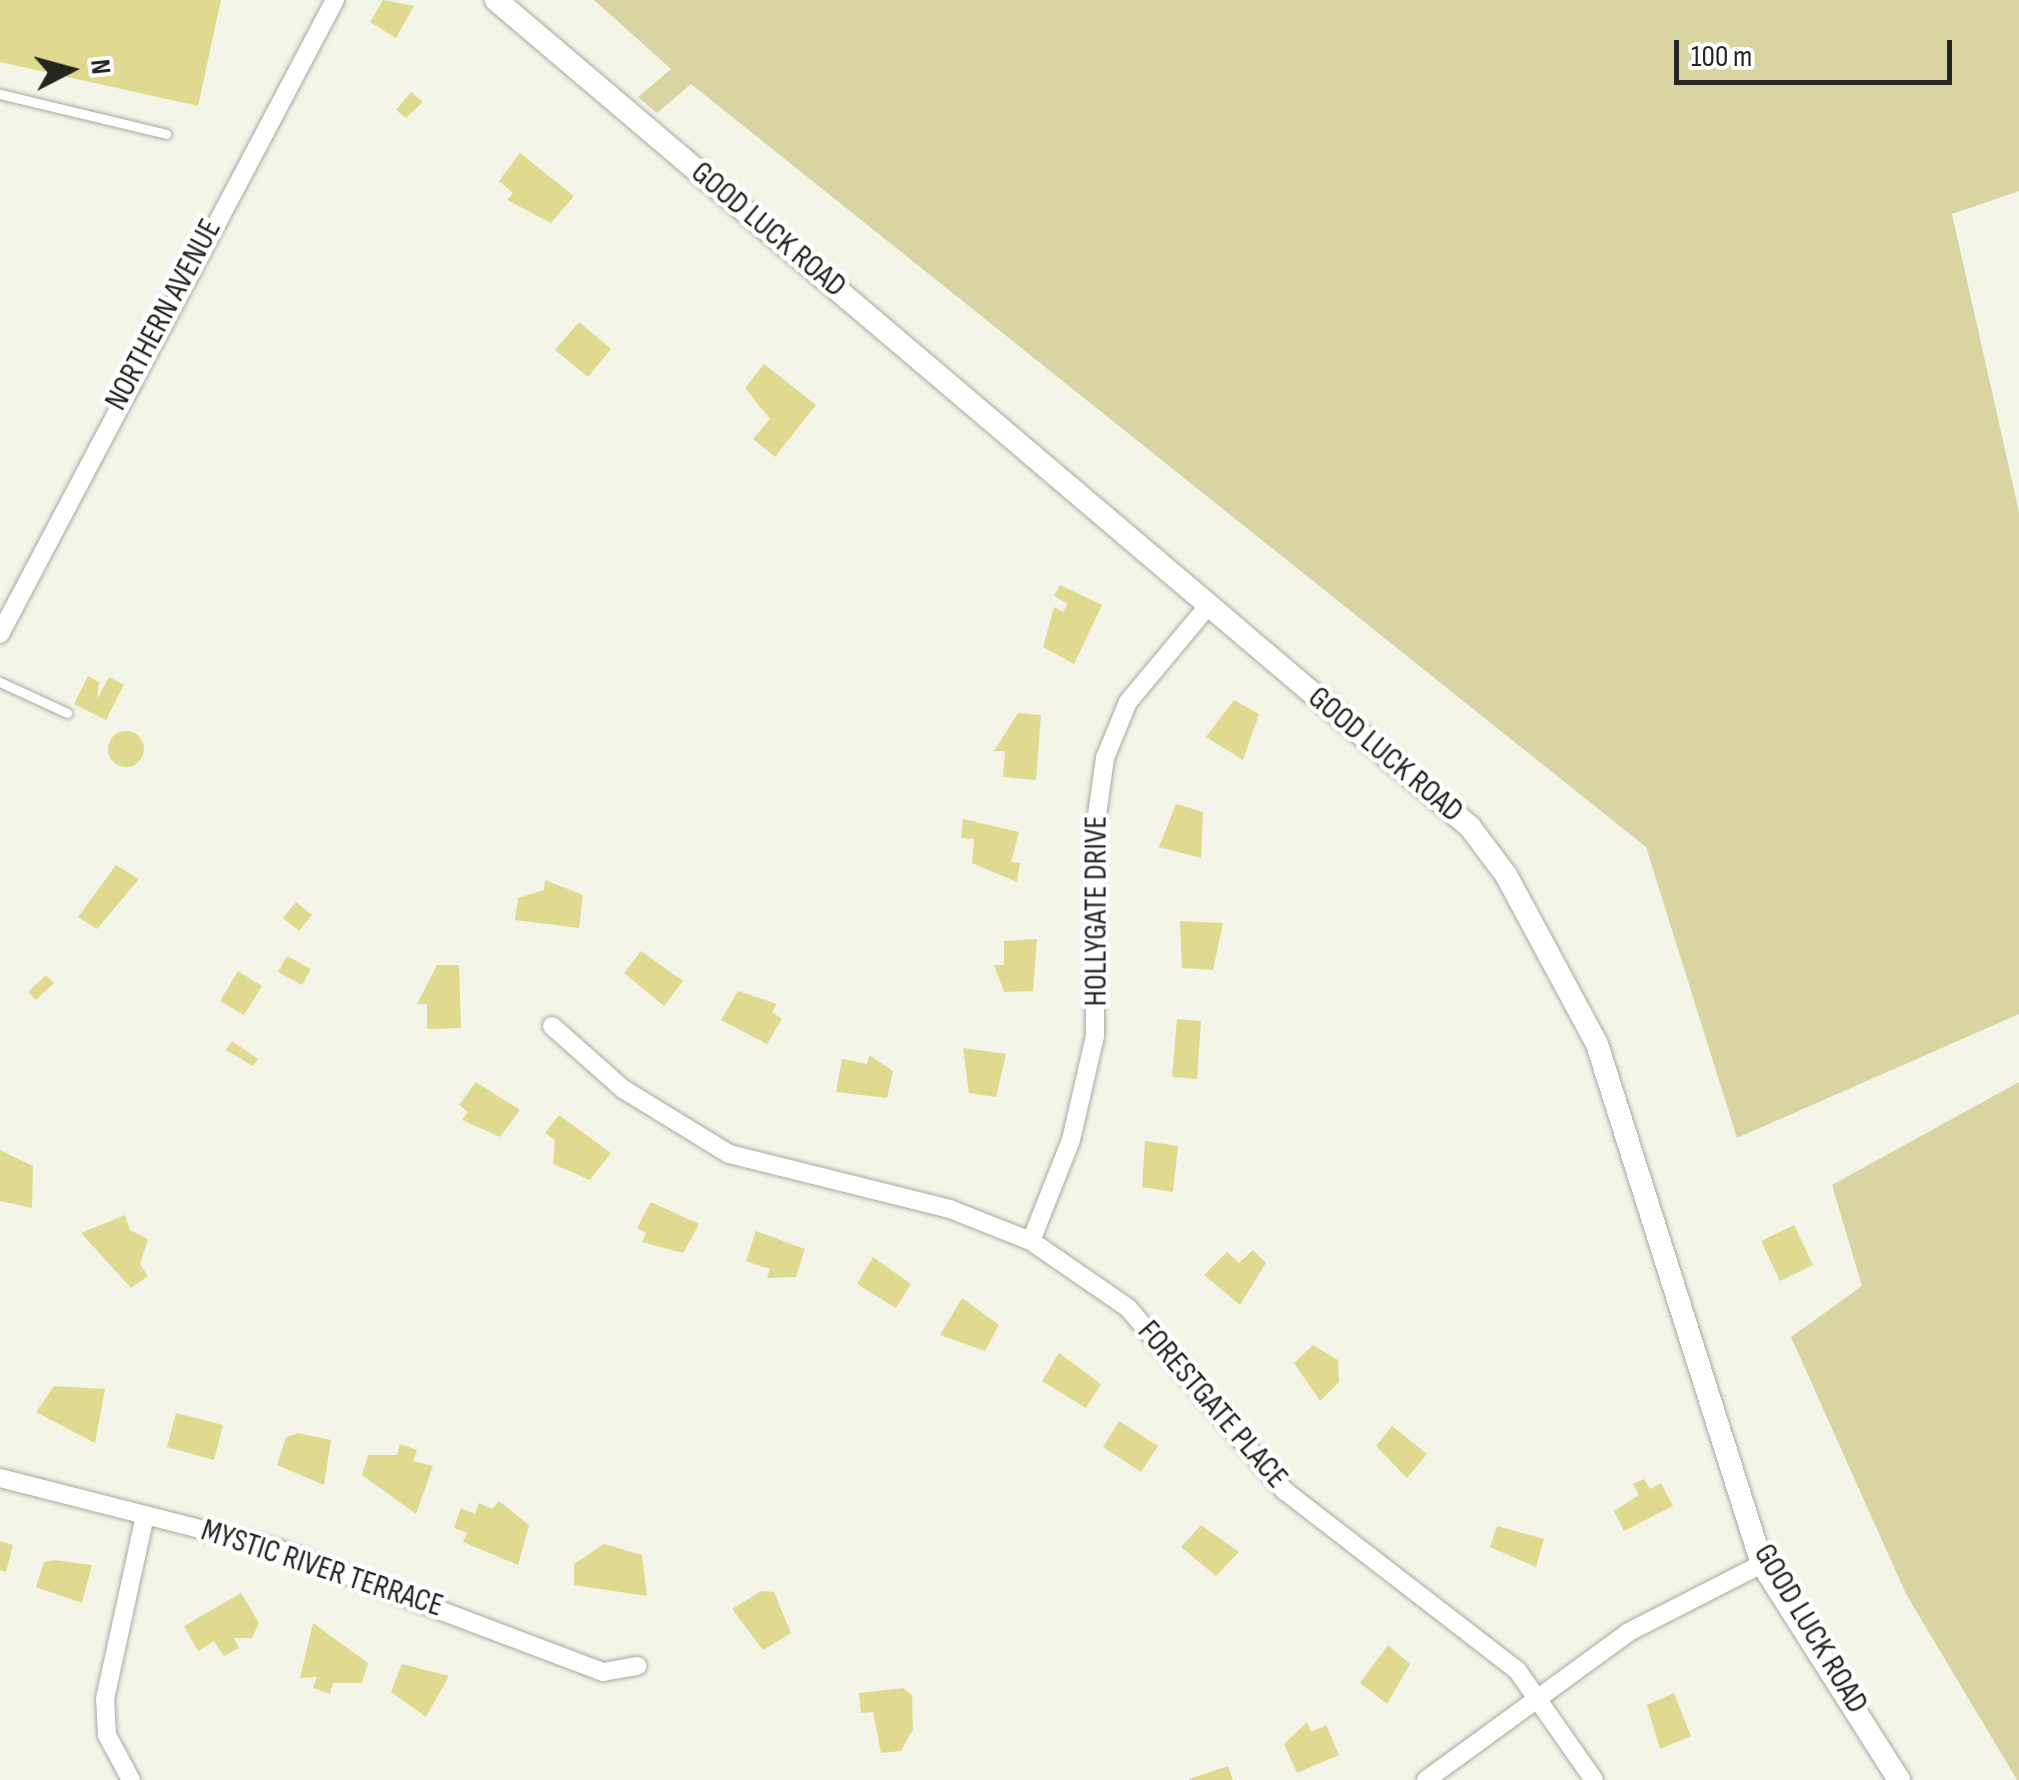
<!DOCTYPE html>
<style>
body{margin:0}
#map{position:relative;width:2019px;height:1780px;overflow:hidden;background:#f4f4e9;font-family:"Sofia Sans Condensed",sans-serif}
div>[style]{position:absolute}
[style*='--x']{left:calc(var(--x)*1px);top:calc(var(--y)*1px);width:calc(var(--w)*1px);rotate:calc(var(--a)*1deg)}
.green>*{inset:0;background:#d9d5a3}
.building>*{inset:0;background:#e0da90}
.round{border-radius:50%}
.roads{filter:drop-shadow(0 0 2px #a9a99f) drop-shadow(0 0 2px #a9a99f)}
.service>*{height:9px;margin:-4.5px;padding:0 4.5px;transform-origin:4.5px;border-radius:4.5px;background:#fff}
.minor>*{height:18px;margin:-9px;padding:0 9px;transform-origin:9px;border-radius:9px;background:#fff}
.tertiary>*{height:22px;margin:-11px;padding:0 11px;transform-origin:11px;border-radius:11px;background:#fff}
span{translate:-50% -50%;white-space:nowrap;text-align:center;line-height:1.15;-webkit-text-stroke:9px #fff;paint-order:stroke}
.street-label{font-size:32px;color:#242420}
.north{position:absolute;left:20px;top:20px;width:100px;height:100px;-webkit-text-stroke:8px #fff;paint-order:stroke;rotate:84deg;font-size:28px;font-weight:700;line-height:40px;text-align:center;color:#242420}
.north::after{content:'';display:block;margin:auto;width:35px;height:45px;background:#242420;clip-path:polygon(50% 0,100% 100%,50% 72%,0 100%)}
.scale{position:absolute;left:1674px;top:40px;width:278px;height:45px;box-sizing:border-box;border:5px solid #242420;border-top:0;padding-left:12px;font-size:30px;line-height:35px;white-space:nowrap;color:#242420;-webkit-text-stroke:8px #fff;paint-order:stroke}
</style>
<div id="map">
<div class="green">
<div style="clip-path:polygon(594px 0,2019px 0,2019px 191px,1952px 214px,2019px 512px,2019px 1014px,1737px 1138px,1646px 847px,691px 84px,657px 113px,638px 97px,671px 69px)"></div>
<div style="clip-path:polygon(2019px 1082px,2019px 1780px,2017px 1780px,1906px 1594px,1791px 1337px,1862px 1286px,1832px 1185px)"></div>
</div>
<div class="building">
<div style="clip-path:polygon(0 0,221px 0,198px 106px,0 62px)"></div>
<div style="clip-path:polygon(383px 0,414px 6px,396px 38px,370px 22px)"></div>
<div style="clip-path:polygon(411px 92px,423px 102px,406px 118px,396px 110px)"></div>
<div style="clip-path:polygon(520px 153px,574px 196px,551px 223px,507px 200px,513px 193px,499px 181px)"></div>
<div style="clip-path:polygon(579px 322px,611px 349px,588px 377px,555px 350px)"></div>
<div style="clip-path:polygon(764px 364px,816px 405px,775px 457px,753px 439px,770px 419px,745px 388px)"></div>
<div style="clip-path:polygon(1060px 585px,1102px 605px,1074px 664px,1043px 647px,1054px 607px,1063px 612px,1068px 604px,1054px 596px)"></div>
<div style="clip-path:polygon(88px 676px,99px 682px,97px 699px,109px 677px,124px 685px,106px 720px,74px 704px)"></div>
<div style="clip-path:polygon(1234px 700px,1259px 714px,1243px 760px,1206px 737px)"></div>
<div style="clip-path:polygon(1018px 713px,1041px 715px,1036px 780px,1003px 777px,1005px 751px,994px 751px)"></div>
<div class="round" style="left:108px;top:731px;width:36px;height:36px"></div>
<div style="clip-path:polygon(1176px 804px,1203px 812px,1201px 858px,1159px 847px)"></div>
<div style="clip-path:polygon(963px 819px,1019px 832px,1011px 862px,1020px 863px,1017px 882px,972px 863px,974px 839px,961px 838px)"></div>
<div style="clip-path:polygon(116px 865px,139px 879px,97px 929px,78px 917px)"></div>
<div style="clip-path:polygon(545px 880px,583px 895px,579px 928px,515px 920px,518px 898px,544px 890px)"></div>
<div style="clip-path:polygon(296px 902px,312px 915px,299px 931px,283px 918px)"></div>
<div style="clip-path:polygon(1180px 921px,1223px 923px,1213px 970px,1182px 968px)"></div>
<div style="clip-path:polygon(1037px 939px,1033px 991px,1004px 992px,994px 965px,1004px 965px,1004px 941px)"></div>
<div style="clip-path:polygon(641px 951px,683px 981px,664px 1006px,624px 973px)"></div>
<div style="clip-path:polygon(287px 956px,311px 969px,302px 985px,278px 972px)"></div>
<div style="clip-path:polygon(437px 965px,459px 965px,461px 1028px,427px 1029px,427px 1004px,417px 1004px)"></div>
<div style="clip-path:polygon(238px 971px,262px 986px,244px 1015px,220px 1001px)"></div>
<div style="clip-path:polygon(46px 975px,54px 983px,36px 1000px,28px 992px)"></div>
<div style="clip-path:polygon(738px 991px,777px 1004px,772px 1012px,782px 1019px,767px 1044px,721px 1020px)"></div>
<div style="clip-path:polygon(1177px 1019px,1201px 1021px,1197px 1079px,1172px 1077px)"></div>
<div style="clip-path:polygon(232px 1041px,258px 1059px,253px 1066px,226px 1050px)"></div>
<div style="clip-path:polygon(963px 1048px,1006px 1054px,996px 1097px,969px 1093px)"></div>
<div style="clip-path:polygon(869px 1055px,893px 1071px,887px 1098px,836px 1092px,842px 1059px,867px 1064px)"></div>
<div style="clip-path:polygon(476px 1082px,520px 1110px,500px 1137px,462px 1120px,468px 1112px,459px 1105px)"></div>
<div style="clip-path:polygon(559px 1115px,611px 1153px,590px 1180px,553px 1164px,555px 1140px,545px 1133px)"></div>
<div style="clip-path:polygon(1145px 1141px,1178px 1146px,1173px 1192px,1142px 1187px)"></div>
<div style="clip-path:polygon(0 1150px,33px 1166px,32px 1208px,0 1201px)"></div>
<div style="clip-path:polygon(651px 1202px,699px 1224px,683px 1253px,642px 1242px,646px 1233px,637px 1228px)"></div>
<div style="clip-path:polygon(125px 1215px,130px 1230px,148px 1239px,140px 1264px,148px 1276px,131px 1288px,81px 1233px)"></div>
<div style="clip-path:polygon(1794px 1225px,1813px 1265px,1780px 1281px,1761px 1241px)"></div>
<div style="clip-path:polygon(756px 1231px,805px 1249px,796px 1277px,767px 1278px,770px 1269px,746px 1261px)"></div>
<div style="clip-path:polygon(1253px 1250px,1266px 1263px,1240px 1305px,1204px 1275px,1227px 1252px,1239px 1263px)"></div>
<div style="clip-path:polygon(873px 1257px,911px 1284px,896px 1308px,857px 1284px)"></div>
<div style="clip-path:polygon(962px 1298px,999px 1325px,985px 1351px,940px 1335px)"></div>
<div style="clip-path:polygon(1313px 1345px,1338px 1360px,1339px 1382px,1320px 1401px,1294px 1363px)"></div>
<div style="clip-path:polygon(1059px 1353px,1101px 1384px,1086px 1408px,1042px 1381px)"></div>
<div style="clip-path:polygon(54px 1386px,105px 1389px,95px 1443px,36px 1412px)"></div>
<div style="clip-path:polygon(176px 1413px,223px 1425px,214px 1460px,167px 1447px)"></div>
<div style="clip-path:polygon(1119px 1421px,1158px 1446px,1141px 1472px,1103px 1447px)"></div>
<div style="clip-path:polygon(1392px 1426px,1427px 1454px,1407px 1478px,1376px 1446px)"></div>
<div style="clip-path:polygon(298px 1433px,331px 1440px,324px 1485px,277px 1465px,286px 1437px)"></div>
<div style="clip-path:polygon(400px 1444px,417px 1450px,413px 1461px,433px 1466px,416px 1514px,362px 1475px,368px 1455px,397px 1455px)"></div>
<div style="clip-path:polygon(1644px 1479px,1650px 1489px,1661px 1483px,1673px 1506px,1624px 1531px,1614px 1511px,1639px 1495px,1633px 1484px)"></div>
<div style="clip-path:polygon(499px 1501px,529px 1525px,518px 1565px,463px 1542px,467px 1533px,454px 1528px,461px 1508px,475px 1514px,479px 1503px,492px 1509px)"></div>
<div style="clip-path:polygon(1201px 1525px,1239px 1552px,1216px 1576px,1181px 1547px)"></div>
<div style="clip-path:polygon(1497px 1526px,1544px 1539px,1536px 1567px,1490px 1547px)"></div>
<div style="clip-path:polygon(0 1541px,13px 1545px,6px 1572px,0 1570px)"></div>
<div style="clip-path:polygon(604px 1544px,642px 1555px,647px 1596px,574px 1585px,574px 1564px)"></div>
<div style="clip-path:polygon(54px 1560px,92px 1565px,82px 1603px,36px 1587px,44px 1562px)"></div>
<div style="clip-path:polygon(761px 1591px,774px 1592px,791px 1633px,763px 1650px,732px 1609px)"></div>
<div style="clip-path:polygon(241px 1593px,259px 1623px,252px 1638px,234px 1638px,239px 1648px,224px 1656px,214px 1641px,198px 1651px,184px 1626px)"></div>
<div style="clip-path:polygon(313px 1623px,368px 1663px,362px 1683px,333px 1683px,330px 1694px,313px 1688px,317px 1677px,300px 1678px)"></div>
<div style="clip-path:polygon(1388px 1645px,1410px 1664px,1387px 1704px,1360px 1683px)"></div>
<div style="clip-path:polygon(402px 1664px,449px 1676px,426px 1717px,391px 1692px)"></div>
<div style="clip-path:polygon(903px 1688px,912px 1695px,913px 1729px,901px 1751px,881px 1753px,873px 1712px,861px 1713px,859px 1693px)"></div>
<div style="clip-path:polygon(1674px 1693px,1691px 1736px,1660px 1749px,1647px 1705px)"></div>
<div style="clip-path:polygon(1307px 1722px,1311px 1732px,1326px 1725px,1339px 1755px,1297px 1773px,1284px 1744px)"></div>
<div style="clip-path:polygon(1228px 1766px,1233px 1780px,1189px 1780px,1189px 1779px)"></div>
</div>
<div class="roads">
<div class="service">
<div style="--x:0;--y:94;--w:171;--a:13.5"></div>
<div style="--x:0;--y:682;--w:74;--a:24.8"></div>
</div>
<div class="minor">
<div style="--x:0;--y:634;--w:717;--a:-62.15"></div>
<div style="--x:552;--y:1026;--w:95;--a:41.6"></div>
<div style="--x:623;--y:1089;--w:124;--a:31.5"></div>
<div style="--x:729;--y:1154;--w:228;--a:14"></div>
<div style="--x:950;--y:1209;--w:87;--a:21.6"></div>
<div style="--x:1031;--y:1241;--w:118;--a:34.6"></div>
<div style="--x:1128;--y:1308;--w:241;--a:49.4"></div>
<div style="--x:1285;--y:1491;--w:293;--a:37.7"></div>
<div style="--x:1517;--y:1670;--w:134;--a:55"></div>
<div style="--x:1031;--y:1241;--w:109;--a:-68.4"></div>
<div style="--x:1071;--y:1140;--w:107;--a:-77"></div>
<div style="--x:1095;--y:1036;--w:207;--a:-90"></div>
<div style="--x:1095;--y:829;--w:72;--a:-82"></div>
<div style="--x:1105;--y:758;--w:61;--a:-67.7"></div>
<div style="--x:1128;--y:702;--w:125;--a:-50.2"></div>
<div style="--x:0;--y:1478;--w:284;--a:14.3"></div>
<div style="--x:275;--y:1548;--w:351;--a:20.7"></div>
<div style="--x:603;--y:1672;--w:35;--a:-10"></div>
<div style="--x:131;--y:1780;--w:51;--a:-118.1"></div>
<div style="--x:107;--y:1735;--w:36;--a:-93"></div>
<div style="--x:105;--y:1699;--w:188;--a:-77.7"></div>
<div style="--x:1426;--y:1780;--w:251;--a:-36.1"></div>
<div style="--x:1629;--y:1632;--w:149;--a:-27.1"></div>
</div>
<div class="tertiary">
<div style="--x:496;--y:0;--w:1278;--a:40.33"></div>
<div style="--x:1470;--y:827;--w:60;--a:53.1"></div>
<div style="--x:1506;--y:875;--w:192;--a:61.7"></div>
<div style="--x:1597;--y:1044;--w:546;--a:72.4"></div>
<div style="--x:1762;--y:1564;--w:256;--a:57.6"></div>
</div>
</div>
<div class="street-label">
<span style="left:768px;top:230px;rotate:40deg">GOOD LUCK ROAD</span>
<span style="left:164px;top:315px;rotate:-62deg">NORTHERN AVENUE</span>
<span style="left:1385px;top:755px;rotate:40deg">GOOD LUCK ROAD</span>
<span style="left:1097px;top:911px;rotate:-90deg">HOLLYGATE DRIVE</span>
<span style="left:1212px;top:1405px;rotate:49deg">FORESTGATE PLACE</span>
<span style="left:322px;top:1569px;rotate:18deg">MYSTIC RIVER TERRACE</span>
<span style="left:1810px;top:1629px;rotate:59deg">GOOD LUCK ROAD</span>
</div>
<div class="north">N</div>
<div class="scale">100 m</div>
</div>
